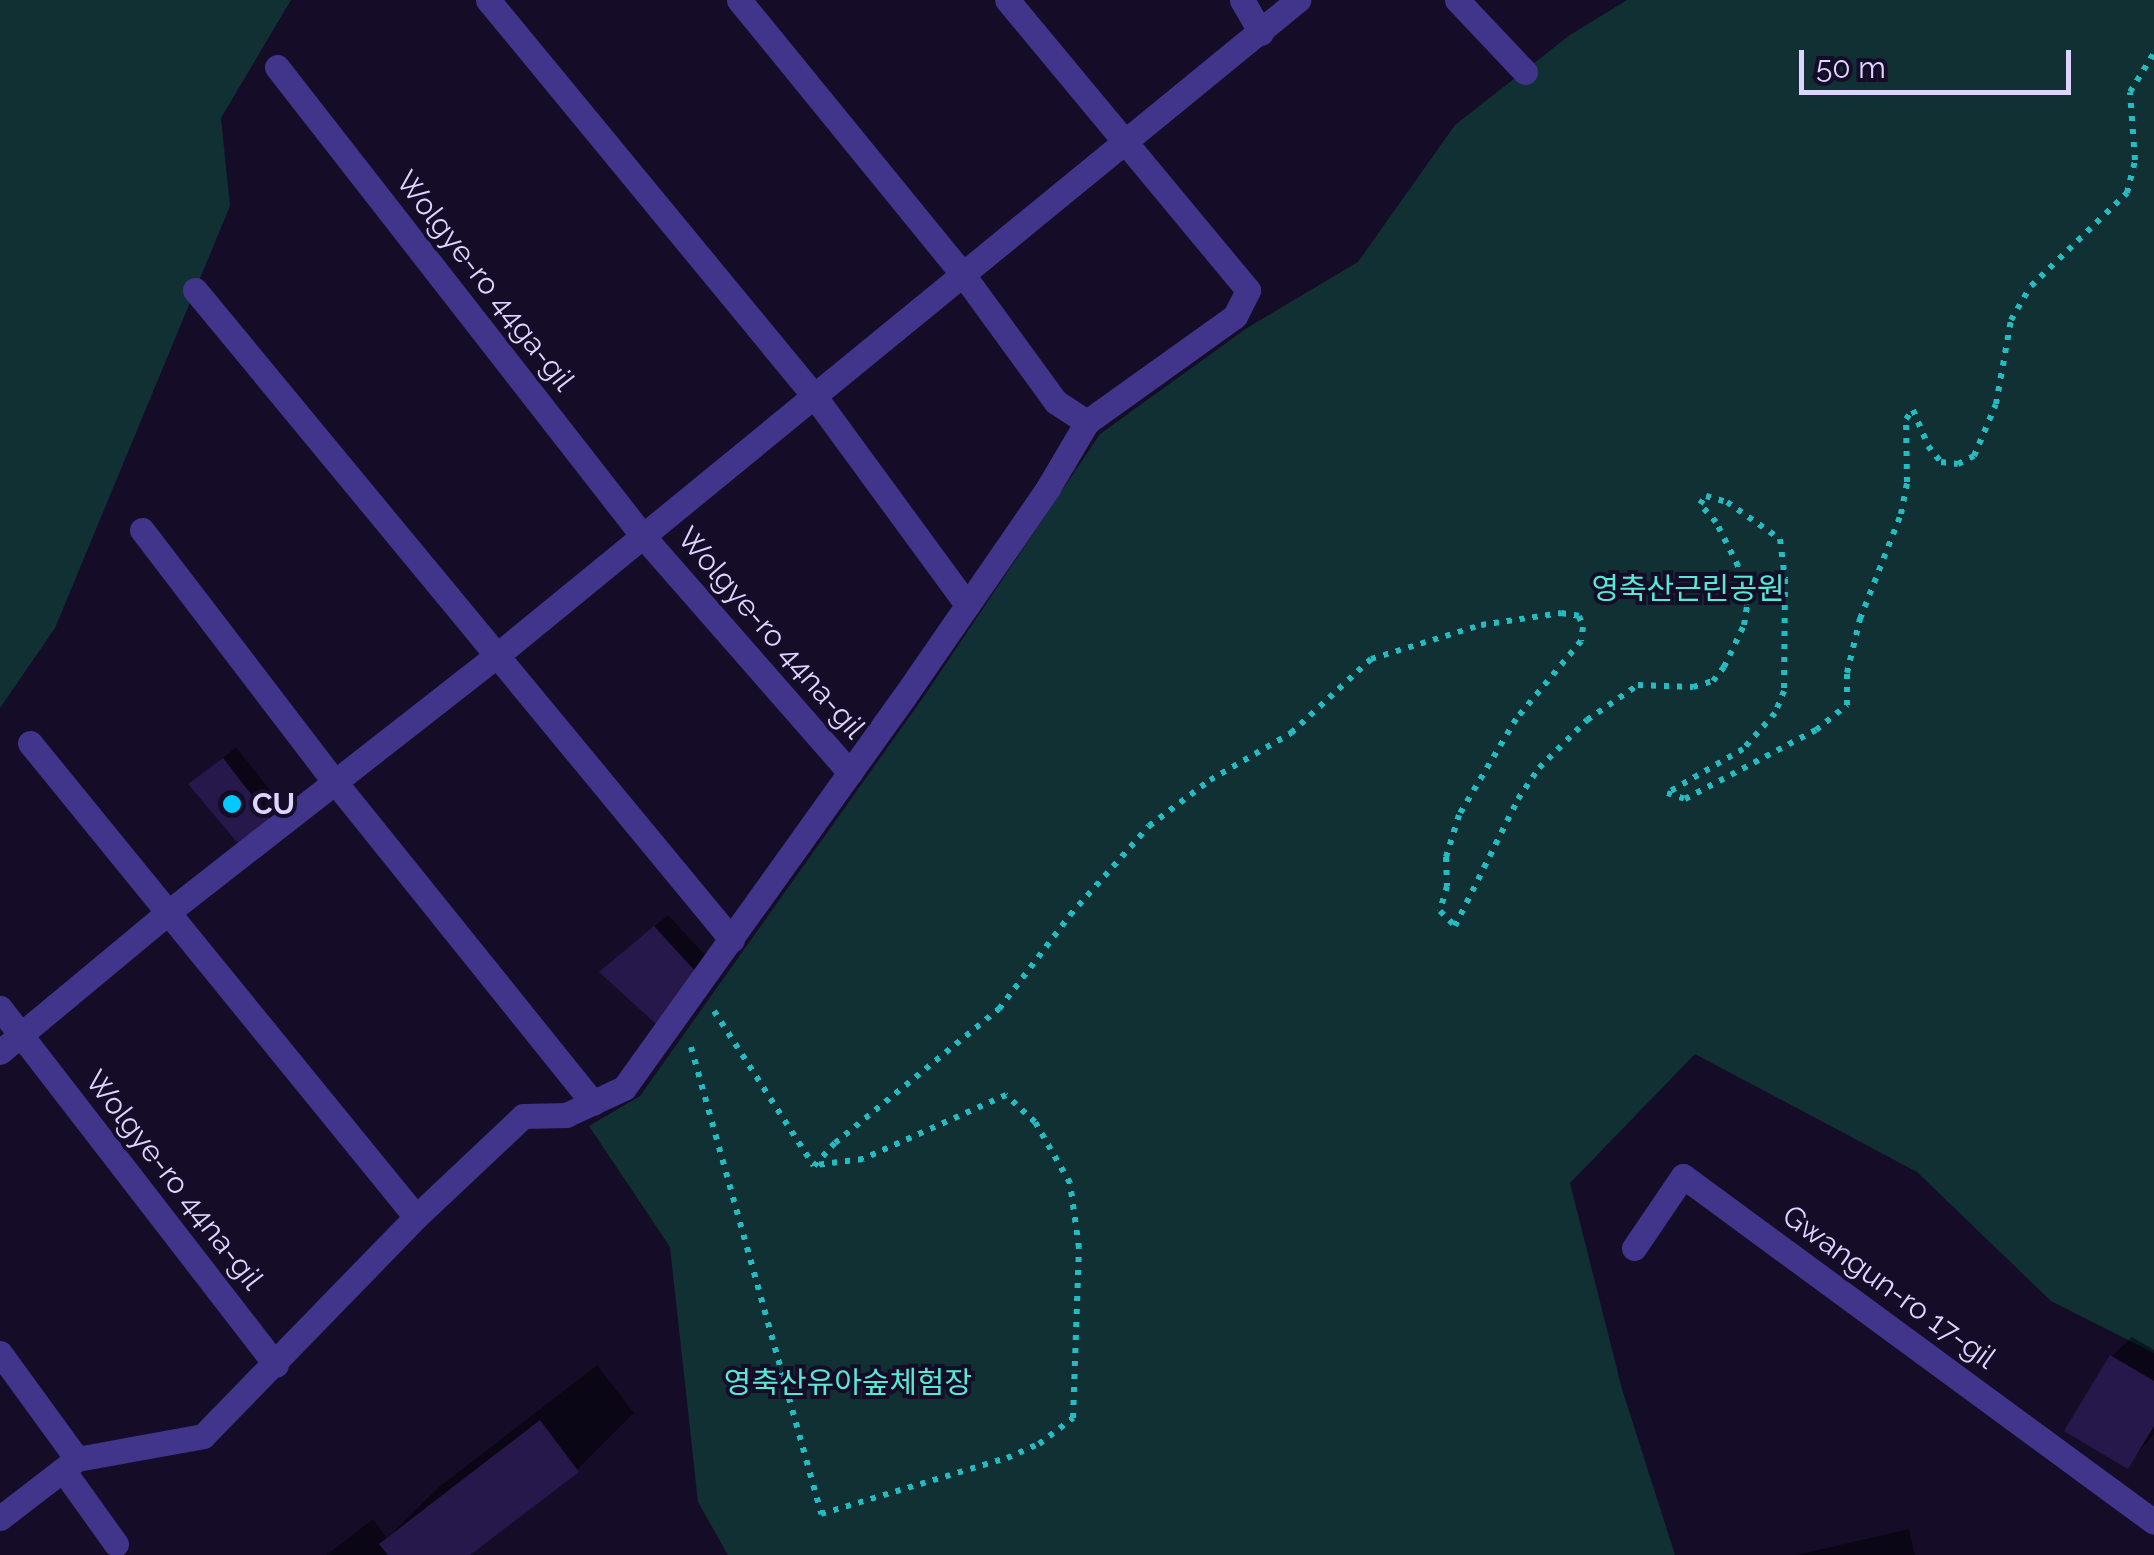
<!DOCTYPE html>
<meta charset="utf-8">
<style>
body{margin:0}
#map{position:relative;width:2154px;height:1555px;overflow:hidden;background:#150d28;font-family:Raleway,"Noto Sans KR",sans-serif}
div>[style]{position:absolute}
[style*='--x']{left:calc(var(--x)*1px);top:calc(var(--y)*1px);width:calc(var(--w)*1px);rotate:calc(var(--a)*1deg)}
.green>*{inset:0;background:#103033}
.shadow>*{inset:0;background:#0007}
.building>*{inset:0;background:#27184b}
.path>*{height:6px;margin-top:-3px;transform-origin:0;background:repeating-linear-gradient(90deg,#24bcc3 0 5px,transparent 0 13px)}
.minor>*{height:25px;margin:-12.5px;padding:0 12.5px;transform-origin:12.5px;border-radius:12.5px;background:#41348b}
.dots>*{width:28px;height:28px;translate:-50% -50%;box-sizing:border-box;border:5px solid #150d28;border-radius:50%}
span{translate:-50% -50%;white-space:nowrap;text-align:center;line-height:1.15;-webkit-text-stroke:8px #150d28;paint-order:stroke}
.street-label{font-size:30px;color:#ded4ff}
.park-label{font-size:30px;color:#55ead5}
.poi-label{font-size:30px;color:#ded4ff;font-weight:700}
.left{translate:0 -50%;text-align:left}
.scale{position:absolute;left:1799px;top:50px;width:272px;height:45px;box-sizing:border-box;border:5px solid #ded4ff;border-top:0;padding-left:12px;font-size:30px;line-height:35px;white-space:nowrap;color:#ded4ff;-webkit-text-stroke:8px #150d28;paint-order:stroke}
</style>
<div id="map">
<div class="green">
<div style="clip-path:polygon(0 0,291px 0,221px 118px,230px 206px,55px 628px,0 708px)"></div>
<div style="clip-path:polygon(1627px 0,2154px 0,2154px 1353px,2051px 1301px,1917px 1172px,1695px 1054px,1570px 1183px,1622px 1389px,1675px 1555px,728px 1555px,698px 1502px,670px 1247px,589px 1126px,640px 1096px,927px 692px,1100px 434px,1247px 328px,1358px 262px,1455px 125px,1570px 35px)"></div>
</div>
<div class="shadow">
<div style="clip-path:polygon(236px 747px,285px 809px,272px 822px,192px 784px)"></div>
<div style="clip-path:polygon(668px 915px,706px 956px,656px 1020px,615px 959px)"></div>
<div style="clip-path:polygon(2132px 1337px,2154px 1350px,2154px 1434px,2127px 1466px,2067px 1430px,2112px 1356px)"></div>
<div style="clip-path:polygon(597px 1365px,634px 1413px,577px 1470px,466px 1555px,326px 1555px,373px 1519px,387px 1538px,439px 1487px)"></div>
<div style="clip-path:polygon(1909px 1529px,1915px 1555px,1796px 1555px)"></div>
</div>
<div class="building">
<div style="clip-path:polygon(223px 758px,274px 824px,242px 848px,188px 784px)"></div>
<div style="clip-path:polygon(654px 926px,695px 971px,656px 1024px,599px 972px)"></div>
<div style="clip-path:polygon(2110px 1355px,2154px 1381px,2154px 1426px,2128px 1469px,2064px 1431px)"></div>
<div style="clip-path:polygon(540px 1420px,579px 1472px,470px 1555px,388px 1555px,379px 1544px)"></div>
</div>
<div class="path">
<div style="--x:714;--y:1011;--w:184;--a:57.2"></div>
<div style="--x:691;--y:1047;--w:485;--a:74.4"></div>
<div style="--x:821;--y:1514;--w:194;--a:-16.8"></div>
<div style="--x:1007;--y:1458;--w:35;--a:-24"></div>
<div style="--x:1039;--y:1444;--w:43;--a:-37.4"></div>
<div style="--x:1073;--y:1418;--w:170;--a:-88"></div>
<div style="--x:1079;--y:1248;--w:66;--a:-97.9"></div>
<div style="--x:1070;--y:1183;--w:70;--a:-119.8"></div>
<div style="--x:1035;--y:1122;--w:40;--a:-137"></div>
<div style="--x:1006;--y:1095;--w:157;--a:155.9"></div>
<div style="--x:863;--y:1159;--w:48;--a:172.9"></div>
<div style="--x:814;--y:1166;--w:31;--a:-48"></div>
<div style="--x:835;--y:1143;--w:212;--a:-39.3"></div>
<div style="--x:999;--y:1009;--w:118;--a:-52.9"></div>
<div style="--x:1070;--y:915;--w:119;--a:-48.4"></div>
<div style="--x:1149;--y:826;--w:76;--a:-37"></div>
<div style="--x:1210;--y:780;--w:94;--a:-30.1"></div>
<div style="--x:1291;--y:733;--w:109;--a:-42.8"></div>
<div style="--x:1371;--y:659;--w:115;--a:-17.2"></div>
<div style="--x:1481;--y:625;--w:81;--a:-8.5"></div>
<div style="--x:1561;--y:613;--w:18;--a:9"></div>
<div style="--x:1579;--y:616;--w:12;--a:70"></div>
<div style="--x:1583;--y:627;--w:14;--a:98"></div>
<div style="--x:1581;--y:641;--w:102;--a:129.8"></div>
<div style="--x:1516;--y:719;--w:112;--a:120.7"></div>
<div style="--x:1459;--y:815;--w:44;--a:107.2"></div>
<div style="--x:1446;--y:857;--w:29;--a:88"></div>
<div style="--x:1447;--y:886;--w:26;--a:106"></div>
<div style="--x:1440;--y:911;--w:21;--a:45"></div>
<div style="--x:1455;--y:926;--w:142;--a:-63.6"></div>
<div style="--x:1518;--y:799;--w:37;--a:-56"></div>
<div style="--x:1539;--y:768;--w:68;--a:-45"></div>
<div style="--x:1587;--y:720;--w:62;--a:-34.5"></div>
<div style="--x:1638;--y:685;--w:55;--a:2.1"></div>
<div style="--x:1693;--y:687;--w:21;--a:-17"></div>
<div style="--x:1713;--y:681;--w:18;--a:-52"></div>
<div style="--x:1724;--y:667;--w:47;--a:-64.5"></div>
<div style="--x:1744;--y:625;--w:20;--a:-81"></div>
<div style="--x:1747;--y:605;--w:40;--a:-103"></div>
<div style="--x:1738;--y:566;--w:49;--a:-116.6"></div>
<div style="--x:1716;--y:522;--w:24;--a:-132"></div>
<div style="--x:1700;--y:504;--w:10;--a:-53"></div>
<div style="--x:1706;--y:496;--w:22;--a:16"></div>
<div style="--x:1727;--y:502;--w:65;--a:34.9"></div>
<div style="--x:1780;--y:539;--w:40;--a:82.9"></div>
<div style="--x:1785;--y:579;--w:112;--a:90.5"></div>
<div style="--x:1784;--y:691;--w:24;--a:112"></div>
<div style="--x:1775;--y:713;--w:48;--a:131.6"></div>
<div style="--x:1743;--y:749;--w:88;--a:149.9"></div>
<div style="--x:1667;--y:793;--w:19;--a:18"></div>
<div style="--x:1685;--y:799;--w:148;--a:-27.8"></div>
<div style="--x:1816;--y:730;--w:40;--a:-39"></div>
<div style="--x:1847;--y:705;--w:32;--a:-90"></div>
<div style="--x:1847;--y:673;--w:56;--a:-76.5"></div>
<div style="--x:1860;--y:619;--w:113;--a:-68.7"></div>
<div style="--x:1901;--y:514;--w:33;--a:-79"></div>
<div style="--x:1907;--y:482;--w:63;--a:-90.9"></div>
<div style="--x:1906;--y:419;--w:11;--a:-52"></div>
<div style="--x:1913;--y:410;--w:39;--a:67"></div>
<div style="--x:1928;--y:446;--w:21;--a:51"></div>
<div style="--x:1941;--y:462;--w:17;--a:7"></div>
<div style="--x:1958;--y:464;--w:18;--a:-27"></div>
<div style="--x:1974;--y:456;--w:56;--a:-67.1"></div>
<div style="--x:1996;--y:404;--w:85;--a:-79.9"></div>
<div style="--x:2011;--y:320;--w:39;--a:-60"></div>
<div style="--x:2031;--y:286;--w:134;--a:-44.1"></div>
<div style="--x:2127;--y:193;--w:34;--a:-76"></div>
<div style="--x:2135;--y:160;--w:68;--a:-94.2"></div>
<div style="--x:2130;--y:92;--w:46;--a:-58.4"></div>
</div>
<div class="minor">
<div style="--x:488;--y:0;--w:514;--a:50.52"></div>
<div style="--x:815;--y:397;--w:258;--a:53.8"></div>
<div style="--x:739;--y:0;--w:356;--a:50.8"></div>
<div style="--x:964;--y:276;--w:156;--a:53.9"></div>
<div style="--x:1056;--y:402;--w:37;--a:33"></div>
<div style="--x:1087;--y:422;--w:182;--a:-35.6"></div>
<div style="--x:1235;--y:316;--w:29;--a:-63"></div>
<div style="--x:1248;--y:290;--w:377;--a:-129.7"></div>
<div style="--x:1242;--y:0;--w:38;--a:60"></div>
<div style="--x:1457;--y:0;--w:99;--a:46.6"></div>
<div style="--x:277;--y:67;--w:594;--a:52.05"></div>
<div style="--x:642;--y:535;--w:316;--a:48.8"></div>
<div style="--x:195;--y:290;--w:843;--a:50.44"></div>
<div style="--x:142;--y:530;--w:317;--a:52.6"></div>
<div style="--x:335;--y:782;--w:412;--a:51.2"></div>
<div style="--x:30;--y:743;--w:611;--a:50.84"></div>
<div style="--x:0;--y:1008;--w:451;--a:52.3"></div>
<div style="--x:0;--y:1052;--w:222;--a:-39.7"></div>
<div style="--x:171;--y:910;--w:411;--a:-38"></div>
<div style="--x:495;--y:657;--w:1038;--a:-39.29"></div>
<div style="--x:1634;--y:1248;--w:87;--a:-55.8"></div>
<div style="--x:1683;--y:1176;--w:584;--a:36.3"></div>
<div style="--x:0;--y:1353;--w:131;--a:54"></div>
<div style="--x:63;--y:1470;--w:91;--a:54.4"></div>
<div style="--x:0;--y:1518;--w:97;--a:-37.5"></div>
<div style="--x:77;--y:1459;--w:128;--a:-10.3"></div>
<div style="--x:203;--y:1436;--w:305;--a:-45.8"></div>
<div style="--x:416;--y:1217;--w:147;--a:-43.3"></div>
<div style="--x:523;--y:1116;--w:43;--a:-1.3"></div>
<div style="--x:566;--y:1115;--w:64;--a:-25"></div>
<div style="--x:624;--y:1088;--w:481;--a:-54.4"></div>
<div style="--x:904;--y:697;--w:254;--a:-55.4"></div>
<div style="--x:1048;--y:488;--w:77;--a:-59.4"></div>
</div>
<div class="dots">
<div style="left:232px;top:804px;background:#00caff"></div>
</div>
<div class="street-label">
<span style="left:485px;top:281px;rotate:52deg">Wolgye-ro 44ga-gil</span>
<span style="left:771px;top:633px;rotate:49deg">Wolgye-ro 44na-gil</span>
<span style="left:174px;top:1180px;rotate:52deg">Wolgye-ro 44na-gil</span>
<span style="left:1889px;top:1287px;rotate:36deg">Gwangun-ro 17-gil</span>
</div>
<div class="park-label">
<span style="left:1688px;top:589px">영축산근린공원</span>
<span style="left:848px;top:1383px">영축산유아숲체험장</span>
</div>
<div class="poi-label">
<span class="left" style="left:252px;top:804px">CU</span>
</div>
<div class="scale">50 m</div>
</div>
